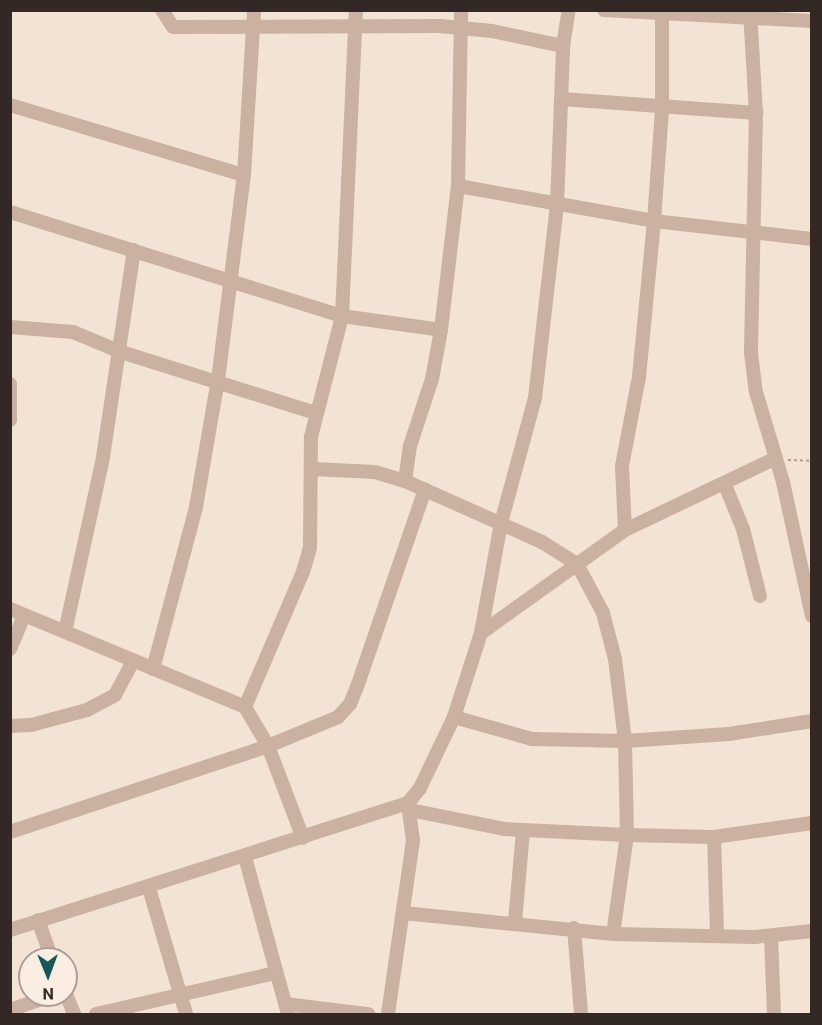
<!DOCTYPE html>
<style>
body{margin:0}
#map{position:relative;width:822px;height:1025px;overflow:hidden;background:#f2e3d5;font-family:Roboto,sans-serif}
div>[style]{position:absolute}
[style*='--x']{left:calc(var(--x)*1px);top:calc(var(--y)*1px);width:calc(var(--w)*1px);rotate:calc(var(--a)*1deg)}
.path>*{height:1.5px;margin-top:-0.75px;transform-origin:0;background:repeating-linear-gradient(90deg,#b69b8b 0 3px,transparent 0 6px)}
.minor>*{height:14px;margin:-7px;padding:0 7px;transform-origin:7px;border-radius:7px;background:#cab1a1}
span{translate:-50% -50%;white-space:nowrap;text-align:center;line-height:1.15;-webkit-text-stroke:6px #faede2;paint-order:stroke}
.frame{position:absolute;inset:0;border:12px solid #342824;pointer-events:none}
.north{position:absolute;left:18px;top:947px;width:60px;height:60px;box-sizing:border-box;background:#faede2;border:2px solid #ab9e96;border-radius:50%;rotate:179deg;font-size:16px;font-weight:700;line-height:24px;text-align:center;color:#342824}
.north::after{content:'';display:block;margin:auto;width:21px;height:27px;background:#185757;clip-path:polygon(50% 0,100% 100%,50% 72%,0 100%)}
</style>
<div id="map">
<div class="path">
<div style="--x:788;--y:460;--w:24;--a:2"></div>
</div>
<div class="minor">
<div style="--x:162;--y:10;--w:20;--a:57"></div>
<div style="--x:173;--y:27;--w:267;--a:-0.2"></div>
<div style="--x:440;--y:26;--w:52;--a:5.5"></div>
<div style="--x:492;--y:31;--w:73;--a:11.9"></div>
<div style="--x:604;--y:10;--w:208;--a:3"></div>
<div style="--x:750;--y:10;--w:103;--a:86.7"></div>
<div style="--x:756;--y:113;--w:240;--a:91.2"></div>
<div style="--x:751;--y:353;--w:39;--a:83"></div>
<div style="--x:756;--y:392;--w:94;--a:73.3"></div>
<div style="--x:783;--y:482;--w:137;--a:77.8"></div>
<div style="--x:562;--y:99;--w:195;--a:4.1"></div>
<div style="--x:10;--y:105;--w:244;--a:16.7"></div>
<div style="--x:458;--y:186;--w:199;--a:10.1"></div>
<div style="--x:654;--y:221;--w:159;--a:6.5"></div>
<div style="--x:10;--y:212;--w:348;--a:17.4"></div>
<div style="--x:342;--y:316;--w:100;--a:8"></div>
<div style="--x:10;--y:327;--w:63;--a:4.5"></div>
<div style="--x:73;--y:332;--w:52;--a:22.6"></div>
<div style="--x:121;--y:352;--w:204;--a:17.4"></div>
<div style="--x:10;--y:384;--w:36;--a:90"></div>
<div style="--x:312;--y:469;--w:63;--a:2.7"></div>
<div style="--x:375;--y:472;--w:31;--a:17"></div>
<div style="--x:405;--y:481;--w:150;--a:24"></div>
<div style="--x:542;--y:542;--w:41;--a:32.2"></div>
<div style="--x:577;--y:564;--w:55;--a:62"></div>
<div style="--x:603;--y:613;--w:48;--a:75.4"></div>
<div style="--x:615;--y:659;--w:83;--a:83"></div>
<div style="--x:625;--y:741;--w:94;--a:88.8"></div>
<div style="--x:627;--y:835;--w:100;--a:98"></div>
<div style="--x:405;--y:481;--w:35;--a:-82"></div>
<div style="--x:410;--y:446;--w:71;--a:-71.8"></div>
<div style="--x:432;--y:379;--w:50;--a:-79.6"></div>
<div style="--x:441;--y:330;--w:145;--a:-83.3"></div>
<div style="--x:458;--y:186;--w:176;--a:-89"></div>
<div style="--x:725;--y:485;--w:48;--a:67.8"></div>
<div style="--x:743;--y:529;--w:69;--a:75.8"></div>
<div style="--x:625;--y:530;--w:64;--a:-92.7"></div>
<div style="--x:622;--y:466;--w:91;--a:-79.2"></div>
<div style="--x:639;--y:377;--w:157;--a:-84.5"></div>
<div style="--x:654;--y:221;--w:112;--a:-85.9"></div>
<div style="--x:662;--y:109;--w:99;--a:-90"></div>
<div style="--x:10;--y:609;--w:255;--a:22.6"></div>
<div style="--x:245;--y:707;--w:45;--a:59.5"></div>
<div style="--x:268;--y:746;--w:98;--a:69.2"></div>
<div style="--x:65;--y:632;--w:179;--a:-77.7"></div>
<div style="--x:103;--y:457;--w:209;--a:-81.5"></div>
<div style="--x:481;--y:633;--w:112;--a:-79.7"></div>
<div style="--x:501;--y:523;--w:130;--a:-74.8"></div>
<div style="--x:535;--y:398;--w:194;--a:-83.5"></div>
<div style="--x:557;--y:205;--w:159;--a:-87.8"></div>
<div style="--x:563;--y:46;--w:36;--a:-81"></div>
<div style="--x:10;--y:649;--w:36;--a:-67"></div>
<div style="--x:153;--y:669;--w:168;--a:-75.1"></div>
<div style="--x:196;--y:507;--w:129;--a:-80.2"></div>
<div style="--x:218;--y:380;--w:207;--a:-82.8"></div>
<div style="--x:244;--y:175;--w:165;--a:-86.5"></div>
<div style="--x:245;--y:707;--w:147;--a:-66.8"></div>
<div style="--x:303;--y:572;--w:26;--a:-74"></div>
<div style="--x:310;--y:547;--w:110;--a:-89.5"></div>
<div style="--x:311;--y:437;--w:125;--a:-75.6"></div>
<div style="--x:342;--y:316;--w:306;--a:-87.4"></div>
<div style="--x:454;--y:717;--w:81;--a:15.8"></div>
<div style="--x:532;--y:739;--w:93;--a:1.2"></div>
<div style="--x:625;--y:741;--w:104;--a:-3.9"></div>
<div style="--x:729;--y:734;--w:84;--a:-8.9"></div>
<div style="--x:10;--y:726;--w:21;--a:-3"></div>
<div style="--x:31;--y:725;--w:58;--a:-15"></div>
<div style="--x:87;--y:710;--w:32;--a:-28"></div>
<div style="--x:115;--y:695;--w:36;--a:-62"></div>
<div style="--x:410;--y:810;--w:96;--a:11.4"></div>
<div style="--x:504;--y:829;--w:123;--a:2.8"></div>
<div style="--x:627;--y:835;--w:87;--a:1.3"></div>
<div style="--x:714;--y:837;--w:99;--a:-8.1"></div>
<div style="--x:10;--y:832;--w:272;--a:-18.4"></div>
<div style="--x:268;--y:746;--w:76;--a:-22.5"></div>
<div style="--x:338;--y:717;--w:18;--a:-47"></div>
<div style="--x:350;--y:704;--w:18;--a:-68"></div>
<div style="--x:357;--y:687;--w:209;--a:-71"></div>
<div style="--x:714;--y:837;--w:97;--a:88.2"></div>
<div style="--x:245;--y:857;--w:163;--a:74.7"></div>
<div style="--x:149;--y:888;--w:131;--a:73.6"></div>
<div style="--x:403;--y:913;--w:211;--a:5.7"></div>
<div style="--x:613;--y:934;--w:142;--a:1.2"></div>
<div style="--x:755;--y:937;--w:57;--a:-6"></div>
<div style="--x:38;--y:920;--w:41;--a:70.3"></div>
<div style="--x:515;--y:922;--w:91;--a:-85"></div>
<div style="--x:574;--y:928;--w:86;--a:85.3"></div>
<div style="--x:10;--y:930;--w:418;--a:-17.7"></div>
<div style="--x:408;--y:803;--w:19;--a:-51"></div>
<div style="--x:420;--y:788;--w:79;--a:-64.4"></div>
<div style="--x:454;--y:717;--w:88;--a:-72.2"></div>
<div style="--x:481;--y:633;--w:177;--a:-35.6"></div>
<div style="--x:625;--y:530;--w:167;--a:-25.5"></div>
<div style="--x:771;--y:936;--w:78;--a:87.8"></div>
<div style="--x:66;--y:994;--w:22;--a:68"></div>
<div style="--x:285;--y:1004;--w:84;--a:6.9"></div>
<div style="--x:10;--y:1010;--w:46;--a:-19.2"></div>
<div style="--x:96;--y:1014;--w:184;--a:-12.9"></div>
<div style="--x:388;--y:1014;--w:176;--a:-81.8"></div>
<div style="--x:413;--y:840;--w:37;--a:-98"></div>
</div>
<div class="frame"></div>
<div class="north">N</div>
</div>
